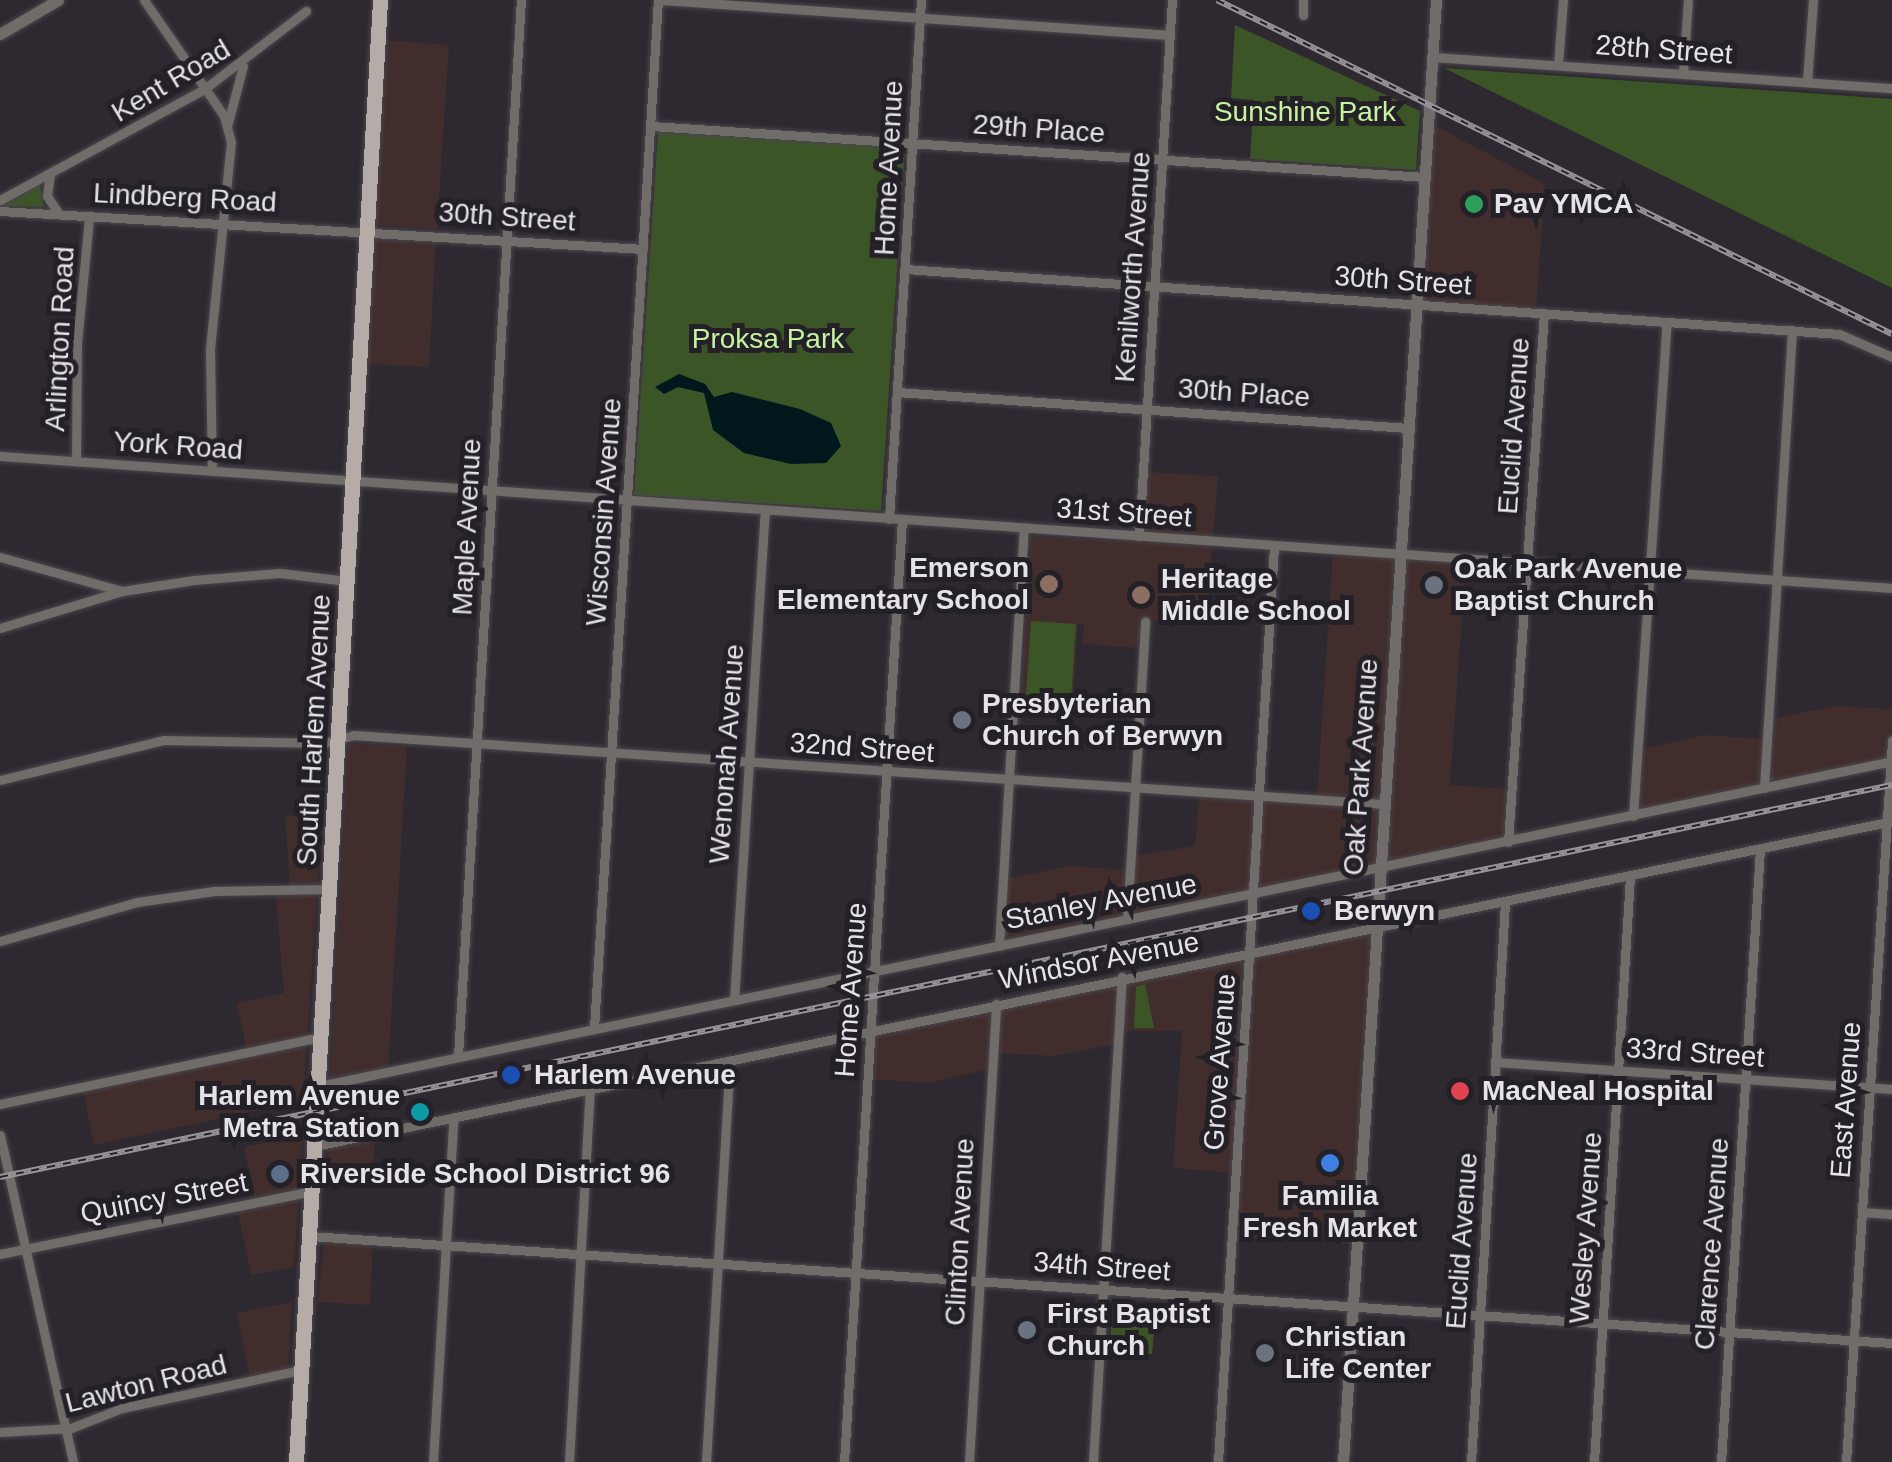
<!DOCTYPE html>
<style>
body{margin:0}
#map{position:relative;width:1892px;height:1462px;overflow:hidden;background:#2e2930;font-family:Arial,sans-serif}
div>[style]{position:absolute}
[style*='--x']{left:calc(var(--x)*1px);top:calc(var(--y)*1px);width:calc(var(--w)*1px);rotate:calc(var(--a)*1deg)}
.commercial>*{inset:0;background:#412d2c}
.green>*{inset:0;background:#3c5527}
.water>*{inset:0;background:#00171c}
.roads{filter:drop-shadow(0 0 2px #4b474d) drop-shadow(0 0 2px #4b474d)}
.minor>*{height:9px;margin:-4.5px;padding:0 4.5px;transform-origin:4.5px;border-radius:4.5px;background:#706c6a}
.tertiary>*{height:11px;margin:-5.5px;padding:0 5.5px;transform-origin:5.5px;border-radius:5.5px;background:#706c6a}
.primary>*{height:15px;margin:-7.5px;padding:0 7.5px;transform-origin:7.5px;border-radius:7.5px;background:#b5aca8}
.rail>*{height:6px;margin-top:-3px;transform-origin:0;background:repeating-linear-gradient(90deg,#242027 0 8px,#98949a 0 16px);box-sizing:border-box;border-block:2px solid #98949a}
.dots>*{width:28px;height:28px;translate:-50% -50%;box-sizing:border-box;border:5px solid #242027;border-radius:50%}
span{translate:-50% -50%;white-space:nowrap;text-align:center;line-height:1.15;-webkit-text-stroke:10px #242027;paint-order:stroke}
.street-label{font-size:28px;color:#e6e3e8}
.park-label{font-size:28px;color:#c5f3a0}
.poi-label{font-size:28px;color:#e6e3e8;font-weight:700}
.left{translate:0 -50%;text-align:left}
.right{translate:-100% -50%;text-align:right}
</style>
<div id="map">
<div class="commercial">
<div style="clip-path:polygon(387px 40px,449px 45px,437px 229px,376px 225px)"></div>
<div style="clip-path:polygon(1430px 123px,1545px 184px,1536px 311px,1418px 302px)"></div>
<div style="clip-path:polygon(376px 234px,436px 238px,429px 367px,367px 364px)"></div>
<div style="clip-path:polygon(1146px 472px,1218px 476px,1206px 623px,1142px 619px,1138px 648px,1082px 644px,1084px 624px,1078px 623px,1072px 717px,1020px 712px,1031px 537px,1142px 542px)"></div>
<div style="clip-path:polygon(1333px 551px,1466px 560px,1450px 785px,1507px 789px,1504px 840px,1255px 892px,1261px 798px,1317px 798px)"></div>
<div style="clip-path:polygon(1892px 704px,1892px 758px,1765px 785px,1769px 720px,1834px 706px,1891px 709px)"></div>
<div style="clip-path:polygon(1704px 735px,1766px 739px,1762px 785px,1634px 813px,1638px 750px)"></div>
<div style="clip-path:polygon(348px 744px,407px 746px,388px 1070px,330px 1078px)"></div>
<div style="clip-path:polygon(1199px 794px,1258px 797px,1252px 893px,1130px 917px,1134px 856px,1195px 846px)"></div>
<div style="clip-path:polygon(285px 815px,322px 818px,303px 1101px,94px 1145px,82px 1086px,247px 1052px,237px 1003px,284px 993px,275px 887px,290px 886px)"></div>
<div style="clip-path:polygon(1069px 866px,1130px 870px,1126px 918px,1004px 942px,1007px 879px)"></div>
<div style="clip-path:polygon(1373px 932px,1354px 1244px,1234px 1236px,1251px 958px)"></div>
<div style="clip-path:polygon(1248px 958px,1234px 1173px,1173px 1168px,1182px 1031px,1118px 1031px,1117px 1044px,1053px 1056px,995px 1053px,994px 1068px,928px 1083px,869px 1079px,872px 1033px)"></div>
<div style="clip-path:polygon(303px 1135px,294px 1267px,251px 1275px,236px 1203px,255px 1199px,244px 1147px)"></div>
<div style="clip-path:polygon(375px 1138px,373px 1175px,327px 1171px,328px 1147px)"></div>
<div style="clip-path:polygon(324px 1239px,373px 1242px,370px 1305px,318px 1302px)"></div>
<div style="clip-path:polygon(292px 1302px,288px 1374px,251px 1382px,237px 1313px)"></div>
</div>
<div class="green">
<div style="clip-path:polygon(1235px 25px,1420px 111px,1416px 170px,1250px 159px,1254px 100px,1231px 98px)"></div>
<div style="clip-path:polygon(1444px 68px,1892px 99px,1892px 288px)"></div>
<div style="clip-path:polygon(658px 132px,905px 148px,881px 511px,634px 495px)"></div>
<div style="clip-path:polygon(40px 185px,44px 207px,0 206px,1px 203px)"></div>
<div style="clip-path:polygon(1031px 621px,1076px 624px,1070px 714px,1025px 710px)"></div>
<div style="clip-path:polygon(1145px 984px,1154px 1028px,1134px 1028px,1136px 987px)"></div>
<div style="clip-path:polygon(1112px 1305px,1156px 1308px,1152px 1354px,1110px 1352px)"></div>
</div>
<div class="water">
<div style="clip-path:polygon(679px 374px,705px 384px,714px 397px,732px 392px,800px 409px,831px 423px,841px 446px,826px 463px,791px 464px,744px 453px,713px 430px,704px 393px,678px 387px,664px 394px,655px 387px)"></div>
</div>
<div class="roads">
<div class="minor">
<div style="--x:144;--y:0;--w:141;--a:55.4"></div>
<div style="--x:224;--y:116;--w:27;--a:75"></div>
<div style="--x:231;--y:142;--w:209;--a:95.8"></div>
<div style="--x:210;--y:350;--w:121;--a:89.1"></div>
<div style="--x:662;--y:0;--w:509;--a:3.94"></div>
<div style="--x:1303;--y:15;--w:15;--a:-90"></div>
<div style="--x:1433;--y:57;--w:460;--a:3.9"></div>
<div style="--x:1558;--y:65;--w:65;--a:-85.6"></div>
<div style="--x:1683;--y:73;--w:73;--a:-86.1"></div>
<div style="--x:1807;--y:82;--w:82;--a:-85.8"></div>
<div style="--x:228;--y:123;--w:59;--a:-75.3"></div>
<div style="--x:651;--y:126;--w:776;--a:3.77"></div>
<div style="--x:50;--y:174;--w:22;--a:98"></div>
<div style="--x:47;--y:196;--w:18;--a:56"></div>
<div style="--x:0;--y:200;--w:231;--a:-28.5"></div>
<div style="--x:203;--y:90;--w:130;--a:-37.5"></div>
<div style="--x:0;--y:211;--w:644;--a:3.38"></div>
<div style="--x:905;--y:269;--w:936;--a:3.98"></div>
<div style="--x:1839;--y:334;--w:58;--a:23.5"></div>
<div style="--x:897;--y:392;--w:512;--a:4.03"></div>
<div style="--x:0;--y:456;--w:1897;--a:3.99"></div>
<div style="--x:76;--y:461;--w:118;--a:-89.5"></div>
<div style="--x:77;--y:343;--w:126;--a:-84.5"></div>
<div style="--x:889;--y:519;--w:520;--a:-86.47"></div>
<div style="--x:1139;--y:536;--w:537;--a:-86.48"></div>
<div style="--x:0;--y:557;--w:127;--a:15.6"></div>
<div style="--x:0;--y:628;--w:127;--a:-16.9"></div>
<div style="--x:122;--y:591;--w:73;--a:-8.7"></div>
<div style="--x:194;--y:580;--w:86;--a:-4.7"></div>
<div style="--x:280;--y:573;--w:67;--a:6.8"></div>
<div style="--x:0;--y:780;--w:169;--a:-13.7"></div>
<div style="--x:164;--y:740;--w:160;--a:1.1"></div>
<div style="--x:324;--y:743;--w:30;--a:-15"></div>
<div style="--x:353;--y:735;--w:1033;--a:3.83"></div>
<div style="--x:1764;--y:788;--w:459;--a:-86.5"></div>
<div style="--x:1633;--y:816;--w:495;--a:-86.1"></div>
<div style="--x:1508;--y:842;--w:530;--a:-86.11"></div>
<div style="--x:1127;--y:919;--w:298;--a:-86.5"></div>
<div style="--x:0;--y:941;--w:142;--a:-15.9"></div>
<div style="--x:137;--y:902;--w:78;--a:-8.1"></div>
<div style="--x:214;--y:891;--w:116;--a:-1"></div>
<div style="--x:999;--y:946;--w:419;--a:-86.6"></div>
<div style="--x:734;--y:1000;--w:490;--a:-86.4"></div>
<div style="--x:594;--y:1028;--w:1030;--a:-86.44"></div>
<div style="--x:458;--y:1056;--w:1058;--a:-86.59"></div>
<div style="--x:1495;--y:1062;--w:398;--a:3.9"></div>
<div style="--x:319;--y:1086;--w:1606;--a:-11.67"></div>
<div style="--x:0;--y:1104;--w:327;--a:-11.8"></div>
<div style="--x:0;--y:1135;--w:335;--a:77.4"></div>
<div style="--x:315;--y:1146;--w:1610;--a:-11.64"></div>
<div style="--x:1862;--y:1212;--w:30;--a:4"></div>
<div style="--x:310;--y:1236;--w:1586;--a:3.87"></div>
<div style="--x:0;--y:1254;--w:318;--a:-11.4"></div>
<div style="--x:0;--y:1432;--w:71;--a:-3.2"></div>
<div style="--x:71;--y:1428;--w:55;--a:-21.4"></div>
<div style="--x:122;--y:1408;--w:183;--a:-12"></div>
<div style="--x:433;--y:1462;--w:341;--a:-86.6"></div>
<div style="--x:569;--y:1462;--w:373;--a:-86.8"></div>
<div style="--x:706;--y:1462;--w:402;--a:-86.6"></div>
<div style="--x:844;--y:1462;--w:944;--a:-86.48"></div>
<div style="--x:969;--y:1462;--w:459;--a:-86.6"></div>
<div style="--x:1093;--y:1462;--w:486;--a:-86.6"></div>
<div style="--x:1218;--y:1462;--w:918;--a:-86.5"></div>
<div style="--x:1471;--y:1462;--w:560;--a:-86.52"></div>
<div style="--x:1594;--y:1462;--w:587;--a:-86.48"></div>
<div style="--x:1721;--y:1462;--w:614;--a:-86.36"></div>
<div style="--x:1846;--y:1462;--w:723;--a:-86.35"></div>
</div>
<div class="tertiary">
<div style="--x:0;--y:34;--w:67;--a:-30.4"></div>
<div style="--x:1343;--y:1462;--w:1465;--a:-86.36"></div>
</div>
<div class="primary">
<div style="--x:296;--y:1462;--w:1464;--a:-86.71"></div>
</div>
</div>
<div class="rail">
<div style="--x:1217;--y:0;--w:753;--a:26.33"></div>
<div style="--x:0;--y:1177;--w:1932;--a:-11.71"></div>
</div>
<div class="dots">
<div style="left:1474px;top:204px;background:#2e9e5b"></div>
<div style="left:1049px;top:584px;background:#8d6e63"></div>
<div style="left:1434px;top:585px;background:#6b7280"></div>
<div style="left:1141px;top:595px;background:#8d6e63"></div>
<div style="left:962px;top:720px;background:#6b7280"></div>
<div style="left:1311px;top:911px;background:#1a4fb4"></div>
<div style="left:511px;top:1075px;background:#1a4fb4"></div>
<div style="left:1460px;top:1091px;background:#e0444e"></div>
<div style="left:420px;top:1112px;background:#0f9aa8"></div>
<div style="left:1330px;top:1163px;background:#3f7fe0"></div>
<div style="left:280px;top:1174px;background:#5c6f8a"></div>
<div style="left:1027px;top:1330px;background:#6b7280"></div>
<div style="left:1265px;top:1353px;background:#6b7280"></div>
</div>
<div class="street-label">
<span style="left:1664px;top:50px;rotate:4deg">28th Street</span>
<span style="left:171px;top:81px;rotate:-31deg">Kent Road</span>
<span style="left:1039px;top:129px;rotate:4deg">29th Place</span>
<span style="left:889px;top:168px;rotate:-87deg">Home Avenue</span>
<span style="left:185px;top:198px;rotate:3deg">Lindberg Road</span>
<span style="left:507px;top:217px;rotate:4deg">30th Street</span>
<span style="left:1133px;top:267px;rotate:-86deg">Kenilworth Avenue</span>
<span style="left:1403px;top:281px;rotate:4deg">30th Street</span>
<span style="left:60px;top:339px;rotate:-87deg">Arlington Road</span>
<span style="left:1244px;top:393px;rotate:4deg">30th Place</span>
<span style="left:1514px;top:426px;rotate:-86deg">Euclid Avenue</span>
<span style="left:178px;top:446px;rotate:4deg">York Road</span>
<span style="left:604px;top:512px;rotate:-86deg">Wisconsin Avenue</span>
<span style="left:1124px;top:513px;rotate:4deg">31st Street</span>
<span style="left:467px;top:527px;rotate:-87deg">Maple Avenue</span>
<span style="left:314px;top:730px;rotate:-87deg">South Harlem Avenue</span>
<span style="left:862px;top:748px;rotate:4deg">32nd Street</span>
<span style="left:727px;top:754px;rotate:-86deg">Wenonah Avenue</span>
<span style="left:1361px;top:767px;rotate:-86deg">Oak Park Avenue</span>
<span style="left:1101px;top:902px;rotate:-11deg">Stanley Avenue</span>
<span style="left:1099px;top:961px;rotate:-11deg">Windsor Avenue</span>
<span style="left:851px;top:990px;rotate:-86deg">Home Avenue</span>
<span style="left:1695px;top:1053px;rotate:4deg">33rd Street</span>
<span style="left:1220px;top:1062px;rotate:-86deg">Grove Avenue</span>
<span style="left:1846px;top:1100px;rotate:-86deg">East Avenue</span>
<span style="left:164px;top:1198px;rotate:-11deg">Quincy Street</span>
<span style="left:1586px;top:1228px;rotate:-86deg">Wesley Avenue</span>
<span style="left:960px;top:1232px;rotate:-87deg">Clinton Avenue</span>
<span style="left:1462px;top:1241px;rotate:-86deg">Euclid Avenue</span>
<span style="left:1712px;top:1244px;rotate:-86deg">Clarence Avenue</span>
<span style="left:1102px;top:1267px;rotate:4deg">34th Street</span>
<span style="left:146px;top:1384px;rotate:-14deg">Lawton Road</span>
</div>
<div class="park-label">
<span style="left:1305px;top:112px">Sunshine Park</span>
<span style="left:768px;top:339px">Proksa Park</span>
</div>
<div class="poi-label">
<span class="left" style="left:1494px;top:204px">Pav YMCA</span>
<span class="right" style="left:1029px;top:584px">Emerson<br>Elementary School</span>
<span class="left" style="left:1454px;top:585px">Oak Park Avenue<br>Baptist Church</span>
<span class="left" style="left:1161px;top:595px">Heritage<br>Middle School</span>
<span class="left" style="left:982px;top:720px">Presbyterian<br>Church of Berwyn</span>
<span class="left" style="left:1334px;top:911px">Berwyn</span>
<span class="left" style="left:534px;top:1075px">Harlem Avenue</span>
<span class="left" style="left:1482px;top:1091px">MacNeal Hospital</span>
<span class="right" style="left:400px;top:1112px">Harlem Avenue<br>Metra Station</span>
<span class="left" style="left:300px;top:1174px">Riverside School District 96</span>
<span style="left:1330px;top:1212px">Familia<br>Fresh Market</span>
<span class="left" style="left:1047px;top:1330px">First Baptist<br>Church</span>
<span class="left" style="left:1285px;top:1353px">Christian<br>Life Center</span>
</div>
</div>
